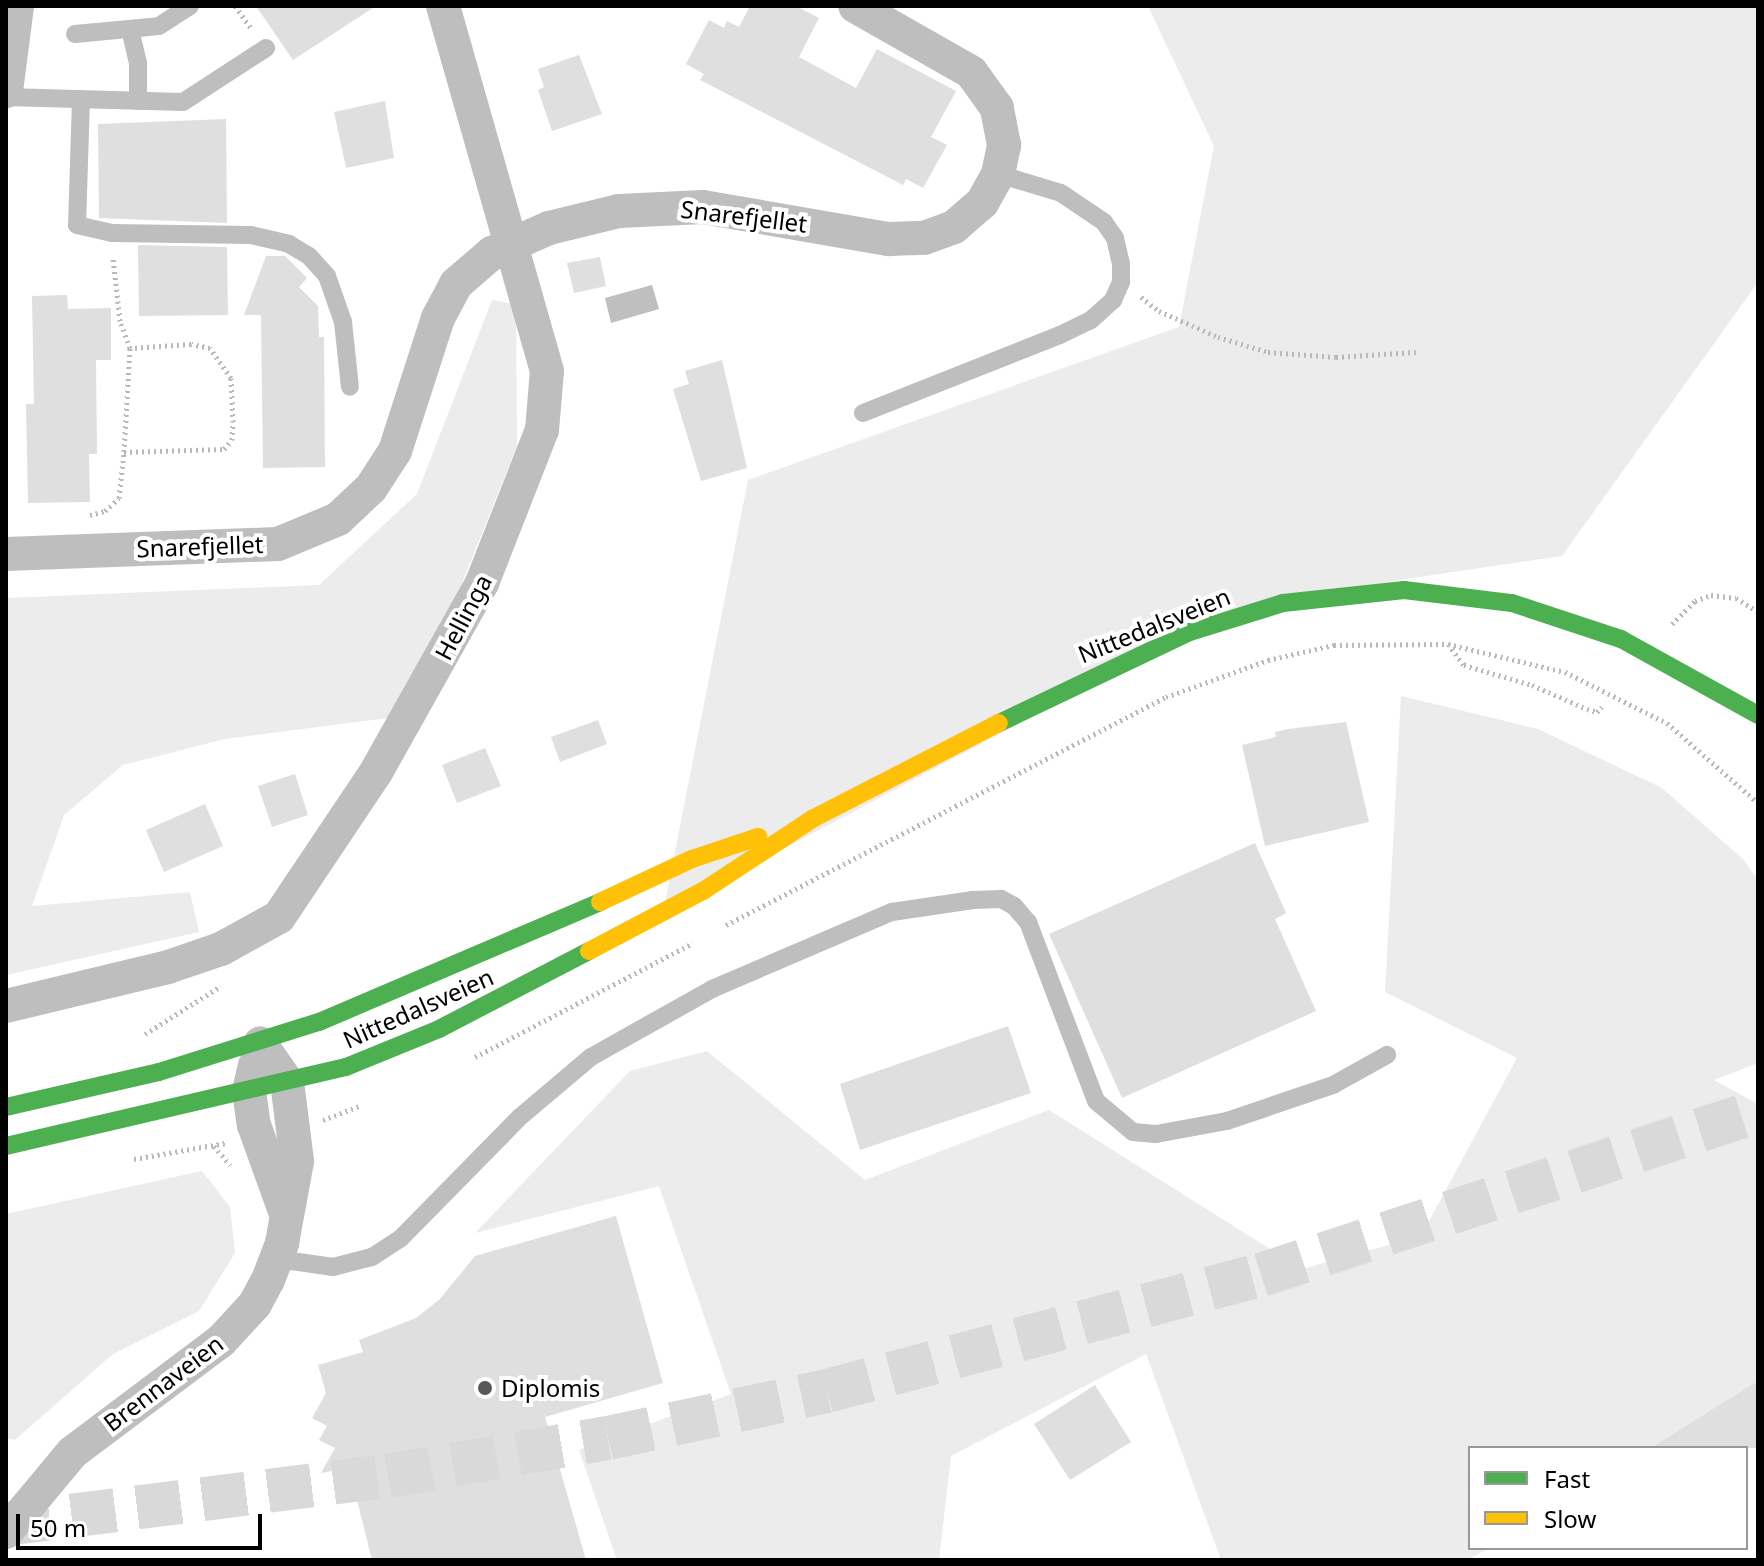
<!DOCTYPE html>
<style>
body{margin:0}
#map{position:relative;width:1764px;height:1566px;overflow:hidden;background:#fff;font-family:"Noto Sans",sans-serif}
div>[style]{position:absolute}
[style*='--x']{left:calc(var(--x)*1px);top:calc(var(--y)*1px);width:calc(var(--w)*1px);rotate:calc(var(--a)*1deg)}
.green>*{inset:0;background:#ececec}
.water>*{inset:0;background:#bfbfbf}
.building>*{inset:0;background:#dfdfdf}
.highway-tunnel>*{height:44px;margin-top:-22px;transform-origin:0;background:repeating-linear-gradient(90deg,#d9d9d9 0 44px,transparent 0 66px)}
.path>*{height:5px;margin-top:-2.5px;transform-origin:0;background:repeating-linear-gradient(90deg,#b9b9b9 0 2px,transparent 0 6px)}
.lane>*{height:18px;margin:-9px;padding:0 9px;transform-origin:9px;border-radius:9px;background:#bebebe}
.street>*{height:34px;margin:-17px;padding:0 17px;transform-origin:17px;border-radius:17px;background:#bebebe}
.fast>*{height:18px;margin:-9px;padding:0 9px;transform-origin:9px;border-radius:9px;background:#4caf50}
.slow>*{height:18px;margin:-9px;padding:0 9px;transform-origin:9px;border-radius:9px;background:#ffc107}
.dots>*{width:22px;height:22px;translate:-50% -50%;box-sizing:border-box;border:4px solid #fff;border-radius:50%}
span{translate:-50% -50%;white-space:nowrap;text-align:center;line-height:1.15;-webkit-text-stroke:8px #fff;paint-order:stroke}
.street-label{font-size:24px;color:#000}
.poi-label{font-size:24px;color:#000}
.left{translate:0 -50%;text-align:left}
.frame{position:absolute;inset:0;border:8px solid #000;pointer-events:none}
.legend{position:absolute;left:1468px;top:1446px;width:280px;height:104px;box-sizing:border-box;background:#fff;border:2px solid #999;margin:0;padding:10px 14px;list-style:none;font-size:24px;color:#000}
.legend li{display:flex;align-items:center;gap:16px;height:40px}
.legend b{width:40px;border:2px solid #999}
.scale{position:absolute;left:16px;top:1514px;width:246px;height:36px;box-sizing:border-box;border:4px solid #000;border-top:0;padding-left:10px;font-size:24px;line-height:28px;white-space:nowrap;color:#000;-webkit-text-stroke:6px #fff;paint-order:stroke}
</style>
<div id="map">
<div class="green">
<div style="clip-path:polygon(1148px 6px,1758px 6px,1758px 282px,1562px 556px,1399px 580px,1199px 628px,663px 913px,748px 480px,1179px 327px,1214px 146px)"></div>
<div style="clip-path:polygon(492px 300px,516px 304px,517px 446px,458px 593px,388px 718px,225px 739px,123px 765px,64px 815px,32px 906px,190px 892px,199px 932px,6px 975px,6px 598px,319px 585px,417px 494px)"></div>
<div style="clip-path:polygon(1401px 696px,1538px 729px,1662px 788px,1743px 859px,1758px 880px,1758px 1063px,1714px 1080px,1758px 1104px,1758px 1395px,1665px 1448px,1470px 1448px,1470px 1548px,1489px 1548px,1468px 1560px,1221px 1560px,1146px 1354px,951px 1456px,939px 1560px,617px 1560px,579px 1450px,731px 1394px,659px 1186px,475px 1233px,630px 1071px,707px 1051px,865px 1180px,1049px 1110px,1302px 1269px,1421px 1236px,1517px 1058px,1385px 992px)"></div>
<div style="clip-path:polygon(202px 1171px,230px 1207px,235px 1253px,199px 1311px,113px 1354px,15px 1440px,6px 1438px,6px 1214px)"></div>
</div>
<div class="water">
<div style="clip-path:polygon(652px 285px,659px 309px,611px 323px,605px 298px)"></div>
</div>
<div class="building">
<div style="clip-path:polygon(256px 6px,376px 6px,293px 60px)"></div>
<div style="clip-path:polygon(750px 6px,796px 6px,819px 18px,799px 57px,856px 88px,877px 49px,956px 91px,931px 137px,947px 145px,923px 188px,906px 179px,903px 185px,700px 80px,704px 74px,686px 64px,709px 20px,724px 28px,727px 21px,739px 27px)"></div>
<div style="clip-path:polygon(579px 55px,602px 114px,552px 131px,538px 90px,544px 87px,538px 69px)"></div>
<div style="clip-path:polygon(385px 101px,394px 158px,346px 168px,334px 112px)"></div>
<div style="clip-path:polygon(226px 119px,227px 223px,99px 218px,98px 124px)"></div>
<div style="clip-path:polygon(138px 245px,227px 247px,228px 315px,139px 316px)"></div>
<div style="clip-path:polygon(266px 256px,285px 256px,307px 278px,299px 287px,318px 306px,319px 337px,324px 337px,325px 467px,263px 468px,261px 315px,244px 315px)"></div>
<div style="clip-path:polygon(600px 257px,606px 286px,574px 293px,567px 263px)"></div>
<div style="clip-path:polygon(67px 295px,68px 309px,111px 308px,111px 360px,96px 360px,97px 454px,89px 454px,90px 502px,28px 503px,26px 404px,34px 404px,32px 296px)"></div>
<div style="clip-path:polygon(722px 360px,747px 468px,701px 481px,673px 389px,689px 384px,685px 371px)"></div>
<div style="clip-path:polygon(598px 720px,607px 744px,560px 762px,551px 737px)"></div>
<div style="clip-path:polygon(1346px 722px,1369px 822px,1265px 846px,1242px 745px,1276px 737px,1275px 732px,1288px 729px)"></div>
<div style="clip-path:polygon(485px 748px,501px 786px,457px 803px,442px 765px)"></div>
<div style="clip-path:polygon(295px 774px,308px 815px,272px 827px,258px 786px)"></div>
<div style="clip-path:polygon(205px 804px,223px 846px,164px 872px,146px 830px)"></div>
<div style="clip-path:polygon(1255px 843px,1286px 913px,1275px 919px,1316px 1011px,1122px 1098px,1049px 934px)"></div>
<div style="clip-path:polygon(1008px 1026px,1031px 1093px,860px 1150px,840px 1084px)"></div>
<div style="clip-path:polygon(616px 1216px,663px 1383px,545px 1417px,586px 1560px,372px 1560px,349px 1468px,321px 1473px,335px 1448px,319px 1440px,327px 1426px,312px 1418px,326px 1393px,318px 1365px,363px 1352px,359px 1340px,416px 1318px,440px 1299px,475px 1256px)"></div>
<div style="clip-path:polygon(1758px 1381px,1758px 1448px,1651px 1448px)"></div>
<div style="clip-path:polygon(1095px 1385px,1131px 1442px,1070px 1480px,1034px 1424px)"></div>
</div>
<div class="highway-tunnel">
<div style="--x:6;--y:1524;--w:385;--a:-7.2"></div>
<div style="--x:388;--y:1476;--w:223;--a:-9.8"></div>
<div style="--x:608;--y:1438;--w:224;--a:-12.1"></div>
<div style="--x:827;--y:1391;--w:449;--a:-15"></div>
<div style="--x:1261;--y:1275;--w:523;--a:-18.26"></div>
</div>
<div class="path">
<div style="--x:235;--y:6;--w:27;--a:54"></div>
<div style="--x:1141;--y:297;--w:23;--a:38"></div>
<div style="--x:1159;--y:311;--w:64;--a:23.8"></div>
<div style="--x:1218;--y:337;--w:52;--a:16.7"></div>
<div style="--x:1268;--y:352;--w:68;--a:4.2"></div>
<div style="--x:1336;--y:357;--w:80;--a:-3.6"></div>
<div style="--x:124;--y:452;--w:100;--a:-1.7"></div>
<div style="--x:224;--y:449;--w:12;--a:-48"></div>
<div style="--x:232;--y:440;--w:18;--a:-87"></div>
<div style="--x:233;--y:422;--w:44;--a:-92.6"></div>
<div style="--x:231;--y:378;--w:37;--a:-125"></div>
<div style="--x:210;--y:348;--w:19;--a:-168"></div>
<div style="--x:191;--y:344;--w:61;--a:176.2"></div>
<div style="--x:90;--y:515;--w:16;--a:-15"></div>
<div style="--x:105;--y:511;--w:19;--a:-43"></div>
<div style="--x:119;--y:498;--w:46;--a:-83.8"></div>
<div style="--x:124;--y:452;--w:104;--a:-86.7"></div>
<div style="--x:130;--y:348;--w:29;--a:-110"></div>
<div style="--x:120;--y:321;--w:63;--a:-96.3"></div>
<div style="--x:1672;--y:624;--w:33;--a:-45"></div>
<div style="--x:1695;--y:601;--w:17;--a:-21"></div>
<div style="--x:1711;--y:595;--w:25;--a:7"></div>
<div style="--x:1736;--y:598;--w:26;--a:32"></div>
<div style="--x:1448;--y:644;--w:26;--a:53"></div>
<div style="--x:1464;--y:665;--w:71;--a:16.4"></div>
<div style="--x:1532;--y:685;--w:60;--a:23.6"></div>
<div style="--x:1587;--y:709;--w:10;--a:17"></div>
<div style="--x:1597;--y:712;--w:7;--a:-45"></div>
<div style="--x:726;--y:925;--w:496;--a:-27.4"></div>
<div style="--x:1166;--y:697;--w:109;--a:-19.9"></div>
<div style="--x:1268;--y:660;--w:68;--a:-12.8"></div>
<div style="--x:1334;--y:645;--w:114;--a:-0.5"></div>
<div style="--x:1448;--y:644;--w:120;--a:13.5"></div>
<div style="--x:1565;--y:672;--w:114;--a:26.6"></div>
<div style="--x:1667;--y:723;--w:121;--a:41.3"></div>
<div style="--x:145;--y:1034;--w:90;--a:-32.3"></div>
<div style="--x:475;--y:1057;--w:246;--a:-27.6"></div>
<div style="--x:323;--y:1120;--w:39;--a:-21"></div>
<div style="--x:214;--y:1146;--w:25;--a:50"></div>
<div style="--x:134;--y:1159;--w:93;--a:-9.9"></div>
</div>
<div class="lane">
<div style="--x:131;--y:33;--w:31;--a:77"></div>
<div style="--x:138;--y:63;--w:38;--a:90"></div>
<div style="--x:75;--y:34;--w:84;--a:-5.4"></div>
<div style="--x:159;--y:26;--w:37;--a:-33"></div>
<div style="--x:6;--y:97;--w:177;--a:1.6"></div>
<div style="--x:183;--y:102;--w:99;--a:-33"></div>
<div style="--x:81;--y:99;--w:126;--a:91.8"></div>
<div style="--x:77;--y:225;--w:36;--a:13"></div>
<div style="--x:112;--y:233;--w:139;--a:0.8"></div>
<div style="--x:251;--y:235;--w:39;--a:13"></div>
<div style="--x:289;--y:244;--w:23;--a:31"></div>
<div style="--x:309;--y:256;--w:27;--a:48"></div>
<div style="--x:327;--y:276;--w:49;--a:70.8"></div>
<div style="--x:343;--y:322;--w:65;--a:83.9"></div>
<div style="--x:863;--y:413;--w:212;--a:-21.6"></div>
<div style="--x:1060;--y:335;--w:34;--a:-26"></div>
<div style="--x:1091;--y:320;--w:30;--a:-42"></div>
<div style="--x:1113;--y:300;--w:20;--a:-66"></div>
<div style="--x:1121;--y:282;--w:18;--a:-90"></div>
<div style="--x:1121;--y:264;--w:27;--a:-103"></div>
<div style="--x:1115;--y:238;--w:19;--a:-125"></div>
<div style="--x:1104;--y:222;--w:52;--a:-146"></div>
<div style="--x:1061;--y:193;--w:66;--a:-163.2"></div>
<div style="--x:277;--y:1259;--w:57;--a:8.1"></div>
<div style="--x:333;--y:1267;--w:40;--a:-14.4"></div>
<div style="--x:372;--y:1257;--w:33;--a:-33"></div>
<div style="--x:400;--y:1239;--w:171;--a:-45.5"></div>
<div style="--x:520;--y:1117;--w:93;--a:-40.2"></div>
<div style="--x:591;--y:1057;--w:139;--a:-29.3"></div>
<div style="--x:712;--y:989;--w:196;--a:-23.2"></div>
<div style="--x:892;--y:912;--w:82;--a:-8.4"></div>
<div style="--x:973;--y:900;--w:28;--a:-2"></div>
<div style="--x:1001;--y:899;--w:15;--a:28"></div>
<div style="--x:1014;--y:906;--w:21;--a:49"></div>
<div style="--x:1028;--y:922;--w:191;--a:69.2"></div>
<div style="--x:1096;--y:1101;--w:48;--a:40"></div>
<div style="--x:1133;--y:1132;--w:23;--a:5"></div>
<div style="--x:1156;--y:1134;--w:72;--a:-10.4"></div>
<div style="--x:1227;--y:1121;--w:112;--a:-18.8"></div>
<div style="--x:1333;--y:1085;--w:62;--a:-29.1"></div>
</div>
<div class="street">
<div style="--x:6;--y:91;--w:86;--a:-82.6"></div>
<div style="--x:6;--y:554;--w:272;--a:-2.1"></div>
<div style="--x:278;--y:544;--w:65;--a:-22.6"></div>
<div style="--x:338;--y:519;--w:45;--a:-43.2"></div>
<div style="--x:371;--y:488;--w:44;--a:-57"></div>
<div style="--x:395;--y:451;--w:140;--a:-72.1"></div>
<div style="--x:438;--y:318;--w:38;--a:-62"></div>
<div style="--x:456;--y:284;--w:48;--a:-40.7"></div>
<div style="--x:492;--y:253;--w:62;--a:-23.7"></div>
<div style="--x:549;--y:228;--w:72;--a:-13.7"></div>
<div style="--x:619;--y:211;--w:84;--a:-2.7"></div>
<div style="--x:703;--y:207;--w:189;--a:9.8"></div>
<div style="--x:889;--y:239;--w:35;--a:-2"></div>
<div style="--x:924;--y:238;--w:32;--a:-20"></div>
<div style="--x:954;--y:227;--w:37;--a:-41"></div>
<div style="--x:982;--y:203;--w:33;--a:-61"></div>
<div style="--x:998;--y:174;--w:30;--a:-78"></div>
<div style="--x:1004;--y:145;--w:38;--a:-101"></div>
<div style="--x:997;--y:108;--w:44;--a:-125.8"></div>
<div style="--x:971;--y:72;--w:133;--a:-150.4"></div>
<div style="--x:6;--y:1006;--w:167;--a:-13.5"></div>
<div style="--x:168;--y:967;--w:56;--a:-18.8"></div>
<div style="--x:221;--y:949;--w:66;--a:-28.9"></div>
<div style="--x:279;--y:917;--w:174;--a:-56.2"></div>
<div style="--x:376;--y:772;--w:217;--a:-60.7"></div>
<div style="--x:482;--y:583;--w:164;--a:-68.6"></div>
<div style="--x:542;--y:430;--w:59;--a:-85.2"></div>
<div style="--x:547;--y:371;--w:380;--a:-105.9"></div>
<div style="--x:255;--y:1065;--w:27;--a:103"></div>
<div style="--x:249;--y:1091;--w:34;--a:82"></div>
<div style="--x:254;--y:1125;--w:95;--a:70.2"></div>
<div style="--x:6;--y:1532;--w:104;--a:-50.1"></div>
<div style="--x:73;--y:1452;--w:185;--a:-36.9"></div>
<div style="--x:221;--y:1341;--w:50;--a:-47.4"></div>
<div style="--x:255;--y:1304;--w:27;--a:-62"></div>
<div style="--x:268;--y:1280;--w:40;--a:-69"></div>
<div style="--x:282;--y:1243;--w:83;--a:-79.6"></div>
<div style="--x:297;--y:1161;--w:80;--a:-97.2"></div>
<div style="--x:287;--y:1082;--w:47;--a:-124.7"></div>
</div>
<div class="fast">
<div style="--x:999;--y:723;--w:212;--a:-25.5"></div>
<div style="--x:1190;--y:632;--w:97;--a:-17.3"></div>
<div style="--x:1283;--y:603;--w:122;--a:-6.1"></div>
<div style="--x:1404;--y:590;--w:109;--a:6.9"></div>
<div style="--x:1512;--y:603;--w:115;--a:18.3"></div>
<div style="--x:1621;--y:639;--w:157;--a:29"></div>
<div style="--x:6;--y:1107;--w:157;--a:-12.9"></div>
<div style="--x:159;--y:1072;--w:168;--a:-17.4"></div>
<div style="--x:319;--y:1022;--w:306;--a:-23.1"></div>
<div style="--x:6;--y:1146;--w:349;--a:-13.1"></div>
<div style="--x:346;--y:1067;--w:100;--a:-22.2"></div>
<div style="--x:439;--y:1029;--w:169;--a:-27.5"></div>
</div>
<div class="slow">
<div style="--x:600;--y:902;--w:102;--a:-25.1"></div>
<div style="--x:692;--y:859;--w:70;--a:-18.4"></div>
<div style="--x:589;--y:951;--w:129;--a:-27.8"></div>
<div style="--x:703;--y:891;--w:131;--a:-33.4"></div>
<div style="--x:812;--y:819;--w:210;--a:-27.2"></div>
</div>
<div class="dots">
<div style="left:485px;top:1388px;background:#595959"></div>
</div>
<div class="street-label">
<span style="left:744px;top:216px;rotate:7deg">Snarefjellet</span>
<span style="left:200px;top:546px;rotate:-2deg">Snarefjellet</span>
<span style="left:463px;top:617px;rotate:-62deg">Hellinga</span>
<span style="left:1154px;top:625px;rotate:-22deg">Nittedalsveien</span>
<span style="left:418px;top:1008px;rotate:-24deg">Nittedalsveien</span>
<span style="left:163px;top:1383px;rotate:-37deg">Brennaveien</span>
</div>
<div class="poi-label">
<span class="left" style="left:501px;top:1388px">Diplomis</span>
</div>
<div class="frame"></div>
<ul class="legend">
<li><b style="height:10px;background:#4caf50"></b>Fast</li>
<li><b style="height:10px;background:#ffc107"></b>Slow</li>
</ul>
<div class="scale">50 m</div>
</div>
